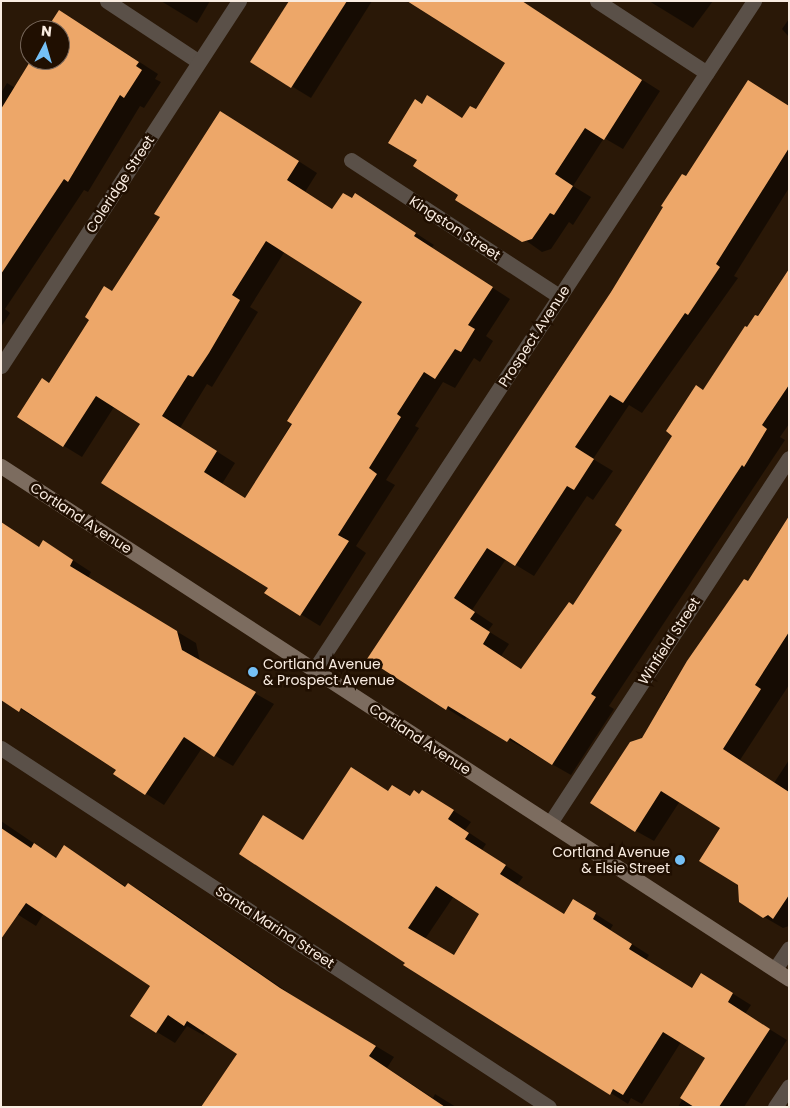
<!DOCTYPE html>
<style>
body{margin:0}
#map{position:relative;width:790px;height:1108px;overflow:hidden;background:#2a1807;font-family:Poppins,sans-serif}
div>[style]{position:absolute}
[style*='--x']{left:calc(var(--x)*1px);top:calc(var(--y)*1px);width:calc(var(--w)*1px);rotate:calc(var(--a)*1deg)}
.shadow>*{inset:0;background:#0007}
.building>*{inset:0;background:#eda769}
.street>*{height:15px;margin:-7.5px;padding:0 7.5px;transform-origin:7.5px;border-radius:7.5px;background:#5a5048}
.secondary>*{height:15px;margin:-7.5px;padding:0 7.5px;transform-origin:7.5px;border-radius:7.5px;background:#7c6c5f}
.dots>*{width:14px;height:14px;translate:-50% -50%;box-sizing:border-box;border:2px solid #200f01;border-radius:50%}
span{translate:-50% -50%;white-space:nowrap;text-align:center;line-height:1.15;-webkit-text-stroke:5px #200f01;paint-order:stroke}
.street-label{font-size:14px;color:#f9ece1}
.poi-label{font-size:14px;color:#f9ece1}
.left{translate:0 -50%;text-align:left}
.right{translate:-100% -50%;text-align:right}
.frame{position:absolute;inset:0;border:2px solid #f9ece1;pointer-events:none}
.north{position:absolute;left:20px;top:20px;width:50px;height:50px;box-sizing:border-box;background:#200f01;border:1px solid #77675b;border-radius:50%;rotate:6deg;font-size:14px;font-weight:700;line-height:20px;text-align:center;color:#f9ece1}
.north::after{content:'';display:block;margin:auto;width:18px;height:22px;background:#75c0f6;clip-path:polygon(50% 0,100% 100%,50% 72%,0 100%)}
</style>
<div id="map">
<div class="shadow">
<div style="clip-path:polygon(161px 1px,210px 1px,197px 23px)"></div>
<div style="clip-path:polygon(291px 1px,372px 1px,311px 98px,252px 62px)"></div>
<div style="clip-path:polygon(518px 1px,660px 91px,623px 149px,604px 138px,573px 186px,591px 197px,573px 225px,569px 222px,551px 249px,542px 252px,460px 194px,418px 160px,423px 105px,428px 97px,463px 119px,476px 111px,506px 63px)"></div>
<div style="clip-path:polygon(649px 1px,713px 1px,693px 28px)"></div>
<div style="clip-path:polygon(789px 19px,789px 37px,782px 29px)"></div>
<div style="clip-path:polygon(79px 23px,158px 74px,155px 79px,161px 82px,144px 108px,140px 106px,88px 192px,84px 190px,5px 309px,10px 313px,1px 327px,1px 93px,7px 83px,17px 89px,35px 60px,60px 60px,60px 30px,47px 30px)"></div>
<div style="clip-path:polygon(789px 107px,789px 188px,734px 276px,738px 278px,642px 413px,629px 405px,593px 459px,613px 471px,593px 500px,587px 496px,534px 576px,506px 559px,472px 610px,493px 624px,488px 631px,509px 644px,501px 656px,522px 670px,574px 607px,624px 530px,704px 391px,789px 271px,789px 424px,780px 437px,785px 440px,609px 706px,614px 709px,571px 775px,467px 716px,465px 720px,369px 659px,686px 178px)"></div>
<div style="clip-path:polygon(evenodd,239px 123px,317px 173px,305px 192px,333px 210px,353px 200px,374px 206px,434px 245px,431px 248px,510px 299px,486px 336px,493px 341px,480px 362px,474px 358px,455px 388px,443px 382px,415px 426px,419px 428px,386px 480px,395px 485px,356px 546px,366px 553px,320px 626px,266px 593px,270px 587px,141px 424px,114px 407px,82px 457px,64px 446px,50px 384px,113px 293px,239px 123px,285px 251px,364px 302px,246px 499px,222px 484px,235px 463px,180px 428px,207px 384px,212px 387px,258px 312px,250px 307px,285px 251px)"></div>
<div style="clip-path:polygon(789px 519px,789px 685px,740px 760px,774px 783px,789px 760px,789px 926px,783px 928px,764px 917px,739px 885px,722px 827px,680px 801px,654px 841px,636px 831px,643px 739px,667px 702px,663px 700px,722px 611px,744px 581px,748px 583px)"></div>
<div style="clip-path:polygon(40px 548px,62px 553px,91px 572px,88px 578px,196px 643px,200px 662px,274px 704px,233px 766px,202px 748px,164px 805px,115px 774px,118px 769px,1px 697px)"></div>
<div style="clip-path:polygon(evenodd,389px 792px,411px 797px,420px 795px,440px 802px,471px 822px,465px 830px,486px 844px,482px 850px,523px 877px,517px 885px,564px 915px,591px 911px,613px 925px,610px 930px,649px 955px,646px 960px,692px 989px,719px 985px,751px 1005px,745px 1014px,787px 1040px,744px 1107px,678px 1107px,706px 1058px,681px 1042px,642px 1104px,631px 1098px,628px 1104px,406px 962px,304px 841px,389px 792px,454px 896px,481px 914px,454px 957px,425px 939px,454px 896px)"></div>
<div style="clip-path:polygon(1px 821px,57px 859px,65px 847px,127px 887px,129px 884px,147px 895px,299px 1000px,394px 1057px,387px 1068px,433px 1098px,435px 1094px,456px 1107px,203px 1107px,239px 1054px,206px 1032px,203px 1035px,187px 1026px,175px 1043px,157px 1032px,132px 1016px,152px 985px,44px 913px,36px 926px,1px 904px)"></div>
</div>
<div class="building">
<div style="clip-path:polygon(289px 1px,347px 1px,291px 88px,250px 62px)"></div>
<div style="clip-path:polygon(407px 1px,522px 1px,642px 80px,604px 140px,585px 128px,555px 174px,573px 186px,554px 215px,550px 213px,532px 239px,522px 242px,455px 200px,458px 195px,413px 166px,417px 160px,388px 143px,415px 99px,422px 104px,427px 95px,462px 118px,470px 106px,476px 109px,505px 63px)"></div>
<div style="clip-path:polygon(59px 10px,139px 62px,136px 66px,142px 70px,124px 98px,120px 95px,68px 182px,64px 179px,1px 274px,1px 109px,31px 60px,60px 60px,60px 30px,46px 30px)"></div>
<div style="clip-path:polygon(748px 80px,789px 106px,789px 148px,716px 264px,720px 267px,688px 315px,685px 313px,623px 403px,610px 395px,575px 447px,594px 459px,574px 490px,567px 486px,515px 566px,487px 548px,454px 598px,475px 612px,470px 619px,490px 632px,483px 644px,521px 669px,569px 602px,573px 605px,622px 530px,615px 525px,672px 436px,666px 431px,696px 385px,703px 390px,745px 326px,747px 327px,755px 315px,758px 316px,789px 269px,789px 385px,762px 425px,767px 429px,744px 467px,742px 465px,591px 694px,596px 697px,552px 765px,510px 738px,507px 742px,448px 706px,446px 710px,367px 659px,611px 292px,663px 207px,661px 206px,682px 174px,686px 176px)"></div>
<div style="clip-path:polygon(evenodd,220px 111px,299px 161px,287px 180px,332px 209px,343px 193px,352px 198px,355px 193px,416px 233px,414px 236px,493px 287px,468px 325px,475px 329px,461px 352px,455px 349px,435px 379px,424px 372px,397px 414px,401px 417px,369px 468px,377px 474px,338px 535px,349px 541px,300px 616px,264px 593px,268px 588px,101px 483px,140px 424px,96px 396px,63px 447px,17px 417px,42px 378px,49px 383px,89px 320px,85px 317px,104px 286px,112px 291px,160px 217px,154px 214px,220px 111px,266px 241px,362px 302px,287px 421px,292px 424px,245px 498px,204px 472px,217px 451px,162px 416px,188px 375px,193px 377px,209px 353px,240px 300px,232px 295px,266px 241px)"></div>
<div style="clip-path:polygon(789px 516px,789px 632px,755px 685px,761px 689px,723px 749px,789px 792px,789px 895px,773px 919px,768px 915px,763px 918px,739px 902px,738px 885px,699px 861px,720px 828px,661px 791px,635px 832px,590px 803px,630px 742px,642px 738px,687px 661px,744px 579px,748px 581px)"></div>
<div style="clip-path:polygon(1px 522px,39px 547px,43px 540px,73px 560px,70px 566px,177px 631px,182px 650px,256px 692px,214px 757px,184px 737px,145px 795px,113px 774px,116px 770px,21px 708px,19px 712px,1px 700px)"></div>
<div style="clip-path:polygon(evenodd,351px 767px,388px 791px,392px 785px,410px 796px,414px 790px,419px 794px,422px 790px,454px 810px,448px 819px,469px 833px,465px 839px,506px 865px,500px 874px,564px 914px,573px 899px,596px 913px,593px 919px,632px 944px,629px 949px,692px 988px,701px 973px,733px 993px,728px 1002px,770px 1029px,719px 1107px,694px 1107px,680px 1098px,705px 1058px,663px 1032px,623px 1095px,613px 1089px,610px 1095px,403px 965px,405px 963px,239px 854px,263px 815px,303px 840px,351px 767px,436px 886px,479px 914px,454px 955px,408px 928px,436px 886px)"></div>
<div style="clip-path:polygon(1px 828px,31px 848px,34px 843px,56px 858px,64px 845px,125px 887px,128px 883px,280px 988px,376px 1046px,369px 1056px,445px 1107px,201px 1107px,237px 1054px,187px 1021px,184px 1026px,168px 1015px,156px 1033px,130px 1016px,150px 986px,26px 903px,1px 939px)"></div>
</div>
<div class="street">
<div style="--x:107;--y:1;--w:110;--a:33.5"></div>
<div style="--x:597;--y:1;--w:131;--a:33.2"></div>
<div style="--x:351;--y:160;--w:250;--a:33.2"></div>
<div style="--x:1;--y:366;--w:436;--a:-56.9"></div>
<div style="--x:314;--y:670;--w:801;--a:-56.67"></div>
<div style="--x:1;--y:748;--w:655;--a:33.23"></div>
<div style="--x:550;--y:823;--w:436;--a:-56.8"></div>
<div style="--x:775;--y:969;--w:25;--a:-56"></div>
<div style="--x:775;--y:1107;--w:25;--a:-56"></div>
</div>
<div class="secondary">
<div style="--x:1;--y:466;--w:940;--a:33.06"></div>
</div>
<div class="dots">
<div style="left:253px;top:672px;background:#75c0f6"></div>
<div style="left:680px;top:860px;background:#75c0f6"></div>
</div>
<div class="street-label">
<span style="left:120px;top:184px;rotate:-57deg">Coleridge Street</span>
<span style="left:455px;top:228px;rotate:33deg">Kingston Street</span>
<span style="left:534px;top:336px;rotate:-57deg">Prospect Avenue</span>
<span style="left:81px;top:518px;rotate:33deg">Cortland Avenue</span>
<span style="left:669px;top:641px;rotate:-57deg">Winfield Street</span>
<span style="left:420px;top:739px;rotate:33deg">Cortland Avenue</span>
<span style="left:275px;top:927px;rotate:33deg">Santa Marina Street</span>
</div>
<div class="poi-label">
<span class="left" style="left:263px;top:672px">Cortland Avenue<br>&amp; Prospect Avenue</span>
<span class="right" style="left:670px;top:860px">Cortland Avenue<br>&amp; Elsie Street</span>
</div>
<div class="frame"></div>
<div class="north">N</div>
</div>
